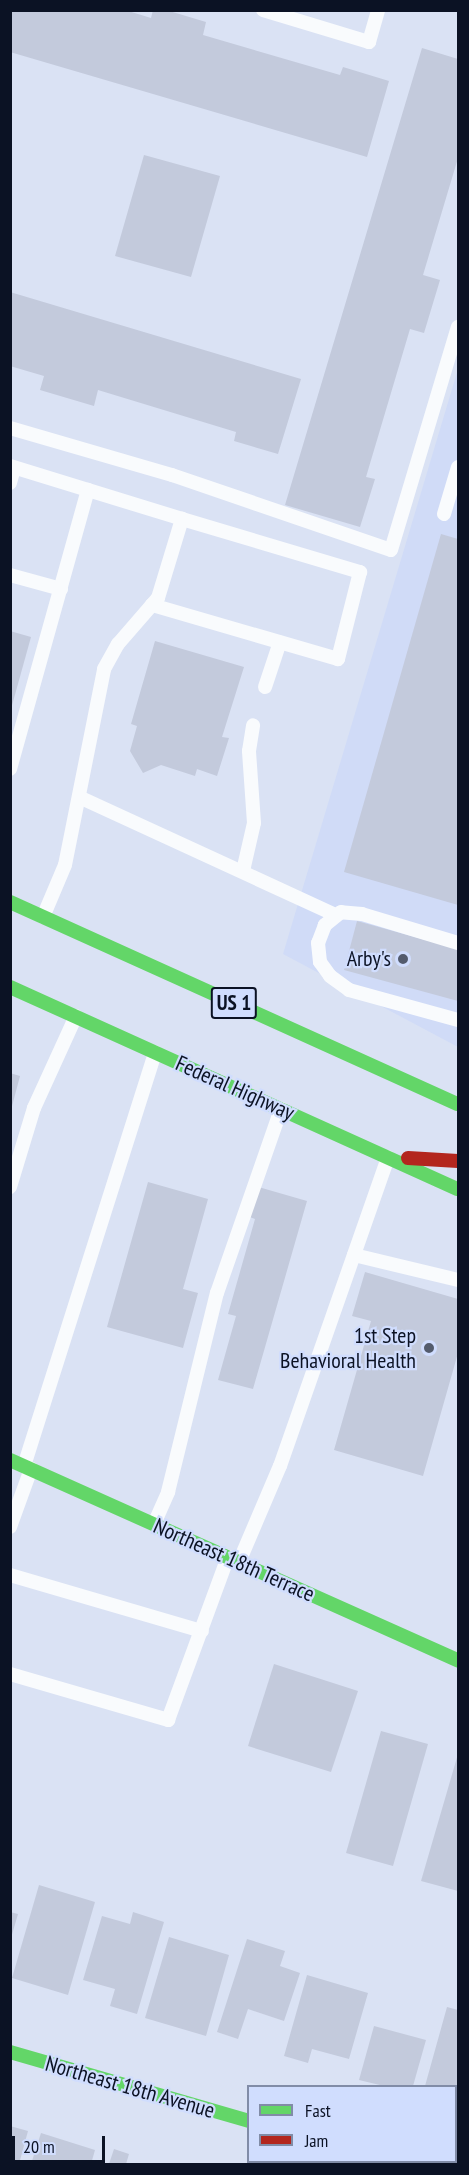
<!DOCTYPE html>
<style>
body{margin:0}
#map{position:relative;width:469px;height:2175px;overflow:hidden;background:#dae2f4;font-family:"PT Sans Narrow",sans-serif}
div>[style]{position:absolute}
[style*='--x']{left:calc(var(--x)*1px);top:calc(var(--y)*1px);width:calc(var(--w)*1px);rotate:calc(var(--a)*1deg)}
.built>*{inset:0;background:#d0dbf7}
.building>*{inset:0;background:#c3cadc}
.lane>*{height:14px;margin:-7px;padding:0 7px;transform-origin:7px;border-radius:7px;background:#f9fbfd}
.street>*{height:26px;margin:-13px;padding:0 13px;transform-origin:13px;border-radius:13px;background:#f9fbfd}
.fast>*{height:14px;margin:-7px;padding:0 7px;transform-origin:7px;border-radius:7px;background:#63d668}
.jam>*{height:14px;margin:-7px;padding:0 7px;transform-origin:7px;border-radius:7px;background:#b3261e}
.dots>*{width:16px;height:16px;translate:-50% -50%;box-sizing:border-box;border:3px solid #d0ddfe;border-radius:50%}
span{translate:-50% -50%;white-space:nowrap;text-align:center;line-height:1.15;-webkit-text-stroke:4.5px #d0ddfe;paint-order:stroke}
.shield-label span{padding:2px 4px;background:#d0ddfe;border:2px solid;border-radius:4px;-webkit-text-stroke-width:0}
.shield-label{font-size:21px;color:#0b1224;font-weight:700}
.poi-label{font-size:22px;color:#0b1224}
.right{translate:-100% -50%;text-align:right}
.street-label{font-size:22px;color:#0b1224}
.frame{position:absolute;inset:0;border:12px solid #0b1224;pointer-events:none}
.legend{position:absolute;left:247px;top:2085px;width:210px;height:78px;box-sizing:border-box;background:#d0ddfe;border:2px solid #818ca7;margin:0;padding:8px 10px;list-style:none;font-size:18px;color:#0b1224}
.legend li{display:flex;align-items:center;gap:12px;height:30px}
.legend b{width:30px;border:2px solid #818ca7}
.scale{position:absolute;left:12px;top:2136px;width:93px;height:27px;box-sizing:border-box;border:3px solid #0b1224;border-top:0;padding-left:8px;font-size:18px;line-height:21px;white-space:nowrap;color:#0b1224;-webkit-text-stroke:4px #d0ddfe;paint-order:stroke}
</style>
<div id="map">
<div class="built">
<div style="clip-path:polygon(458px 369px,458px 1047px,283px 954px)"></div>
</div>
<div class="building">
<div style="clip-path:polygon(10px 10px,125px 10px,151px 18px,153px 10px,166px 10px,206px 22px,203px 35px,340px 75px,343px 67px,389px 81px,367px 157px,10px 52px)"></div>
<div style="clip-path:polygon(422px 48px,458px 59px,458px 158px,423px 275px,440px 280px,424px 333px,410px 329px,366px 477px,375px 479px,360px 527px,285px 505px)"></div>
<div style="clip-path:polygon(144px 155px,220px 176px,191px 277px,115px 256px)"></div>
<div style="clip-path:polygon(10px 292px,301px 379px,278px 454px,234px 441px,236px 432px,98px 390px,94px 406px,40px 390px,44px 376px,10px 366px)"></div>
<div style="clip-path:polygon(441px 534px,458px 539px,458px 905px,344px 872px)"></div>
<div style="clip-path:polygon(10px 631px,31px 637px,11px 709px,10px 709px)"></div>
<div style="clip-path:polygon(155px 641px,244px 667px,222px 737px,229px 738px,217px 776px,197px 769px,195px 776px,161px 765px,143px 773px,130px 751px,137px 726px,131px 724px)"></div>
<div style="clip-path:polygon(357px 921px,458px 949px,458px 1001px,344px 970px)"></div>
<div style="clip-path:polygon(10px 1073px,20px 1076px,11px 1110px,10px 1110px)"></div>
<div style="clip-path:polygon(148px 1182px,208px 1199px,183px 1289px,198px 1293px,183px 1348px,107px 1327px)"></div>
<div style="clip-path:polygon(255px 1186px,307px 1201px,253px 1389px,218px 1380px,236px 1316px,228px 1314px,255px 1219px,247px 1216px)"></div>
<div style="clip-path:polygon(365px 1272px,458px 1299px,458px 1353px,423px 1476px,334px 1450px,371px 1321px,352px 1316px)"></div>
<div style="clip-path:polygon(274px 1664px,358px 1691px,331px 1772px,248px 1746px)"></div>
<div style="clip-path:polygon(381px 1731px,428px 1744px,393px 1866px,346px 1853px)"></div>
<div style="clip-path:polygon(458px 1754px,458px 1891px,421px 1881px)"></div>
<div style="clip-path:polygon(39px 1885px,95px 1902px,68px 1995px,12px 1978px)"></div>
<div style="clip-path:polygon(10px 1912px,18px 1914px,11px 1938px,10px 1938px)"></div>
<div style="clip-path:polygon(133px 1912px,164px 1922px,137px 2014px,110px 2006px,115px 1989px,83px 1980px,102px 1916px,130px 1924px)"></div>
<div style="clip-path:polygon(169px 1937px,229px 1955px,206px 2036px,145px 2018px)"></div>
<div style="clip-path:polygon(247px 1939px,285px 1951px,280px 1966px,300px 1973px,284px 2021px,248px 2009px,238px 2039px,217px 2032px)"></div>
<div style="clip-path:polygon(307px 1975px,368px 1993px,349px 2059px,312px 2049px,308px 2063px,284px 2056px)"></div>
<div style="clip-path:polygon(447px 2007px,458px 2010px,458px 2109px,456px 2086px,425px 2086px)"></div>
<div style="clip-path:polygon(374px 2026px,426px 2040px,413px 2086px,384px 2086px,359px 2080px)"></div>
<div style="clip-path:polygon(10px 2126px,28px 2131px,19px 2164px,10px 2164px)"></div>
<div style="clip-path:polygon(41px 2133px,95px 2150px,91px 2164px,31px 2164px)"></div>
<div style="clip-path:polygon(114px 2149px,129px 2154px,126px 2164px,109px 2164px)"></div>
</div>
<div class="lane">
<div style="--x:263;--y:10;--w:111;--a:16.8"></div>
<div style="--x:369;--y:42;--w:33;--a:-74"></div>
<div style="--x:10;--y:428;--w:169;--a:16.2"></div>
<div style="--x:172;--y:475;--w:231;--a:18.9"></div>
<div style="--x:391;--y:550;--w:233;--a:-73.3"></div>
<div style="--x:10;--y:466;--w:180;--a:17.1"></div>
<div style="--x:10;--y:483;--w:16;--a:-75"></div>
<div style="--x:444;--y:514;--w:49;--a:-73.4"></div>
<div style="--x:10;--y:575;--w:53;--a:15.4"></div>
<div style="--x:265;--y:687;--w:47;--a:-71.6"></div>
<div style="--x:10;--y:769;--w:290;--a:-74.4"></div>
<div style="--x:79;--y:797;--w:283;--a:24.7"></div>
<div style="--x:243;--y:871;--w:49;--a:-77.1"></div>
<div style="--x:254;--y:823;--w:72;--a:-94"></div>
<div style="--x:249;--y:751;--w:26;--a:-81"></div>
<div style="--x:43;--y:917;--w:56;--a:-67.1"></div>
<div style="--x:65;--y:865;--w:200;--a:-78.7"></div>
<div style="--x:104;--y:669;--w:29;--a:-61"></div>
<div style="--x:118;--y:644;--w:61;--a:-49"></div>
<div style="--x:158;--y:598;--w:83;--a:-73.1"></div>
<div style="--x:182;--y:519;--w:186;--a:16.6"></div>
<div style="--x:360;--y:572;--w:90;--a:104.2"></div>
<div style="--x:338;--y:659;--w:194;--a:-163.8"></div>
<div style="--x:458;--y:943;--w:100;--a:-163.2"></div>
<div style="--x:362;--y:914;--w:21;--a:-175"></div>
<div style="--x:341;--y:912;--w:21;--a:141"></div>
<div style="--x:325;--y:925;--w:19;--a:111"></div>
<div style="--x:318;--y:943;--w:19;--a:84"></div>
<div style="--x:320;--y:962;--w:17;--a:54"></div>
<div style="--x:330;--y:976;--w:24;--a:36"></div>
<div style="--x:349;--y:990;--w:113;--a:15.4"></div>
<div style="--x:10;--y:1187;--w:83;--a:-73.1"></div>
<div style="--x:34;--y:1108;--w:101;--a:-65.5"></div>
<div style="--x:354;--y:1255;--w:107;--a:13.5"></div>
<div style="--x:24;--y:1466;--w:434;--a:-72.4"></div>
<div style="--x:154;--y:1524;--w:35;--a:-66"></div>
<div style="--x:168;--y:1492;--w:205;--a:-76.2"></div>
<div style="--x:217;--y:1293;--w:195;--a:-70.8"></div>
<div style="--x:10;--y:1527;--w:62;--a:-70.1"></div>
<div style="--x:239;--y:1562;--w:104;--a:-66.9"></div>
<div style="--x:280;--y:1466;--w:327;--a:-70.7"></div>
<div style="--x:10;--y:1575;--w:200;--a:16.3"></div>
<div style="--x:10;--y:1674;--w:165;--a:16.2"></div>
<div style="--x:168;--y:1720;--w:174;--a:-69.8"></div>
</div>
<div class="street">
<div style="--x:386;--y:2162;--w:10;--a:11"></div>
</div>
<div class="fast">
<div style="--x:10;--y:902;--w:491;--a:24.3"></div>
<div style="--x:10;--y:987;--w:491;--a:24.3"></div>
<div style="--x:10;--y:1460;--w:491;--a:24.1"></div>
<div style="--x:10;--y:2052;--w:249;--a:16.1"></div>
</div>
<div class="jam">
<div style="--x:408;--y:1158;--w:50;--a:3.4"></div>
</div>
<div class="dots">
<div style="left:403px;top:959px;background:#535b6d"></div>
<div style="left:429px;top:1348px;background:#535b6d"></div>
</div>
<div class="shield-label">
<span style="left:234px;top:1003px">US 1</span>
</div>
<div class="poi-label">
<span class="right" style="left:391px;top:959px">Arby's</span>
<span class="right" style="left:416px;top:1348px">1st Step<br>Behavioral Health</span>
</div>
<div class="street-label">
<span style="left:235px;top:1088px;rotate:24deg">Federal Highway</span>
<span style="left:234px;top:1560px;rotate:24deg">Northeast 18th Terrace</span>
<span style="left:130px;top:2087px;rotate:16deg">Northeast 18th Avenue</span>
</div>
<div class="frame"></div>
<ul class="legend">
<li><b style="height:8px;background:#63d668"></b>Fast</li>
<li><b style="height:8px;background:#b3261e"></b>Jam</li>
</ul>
<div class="scale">20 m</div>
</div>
